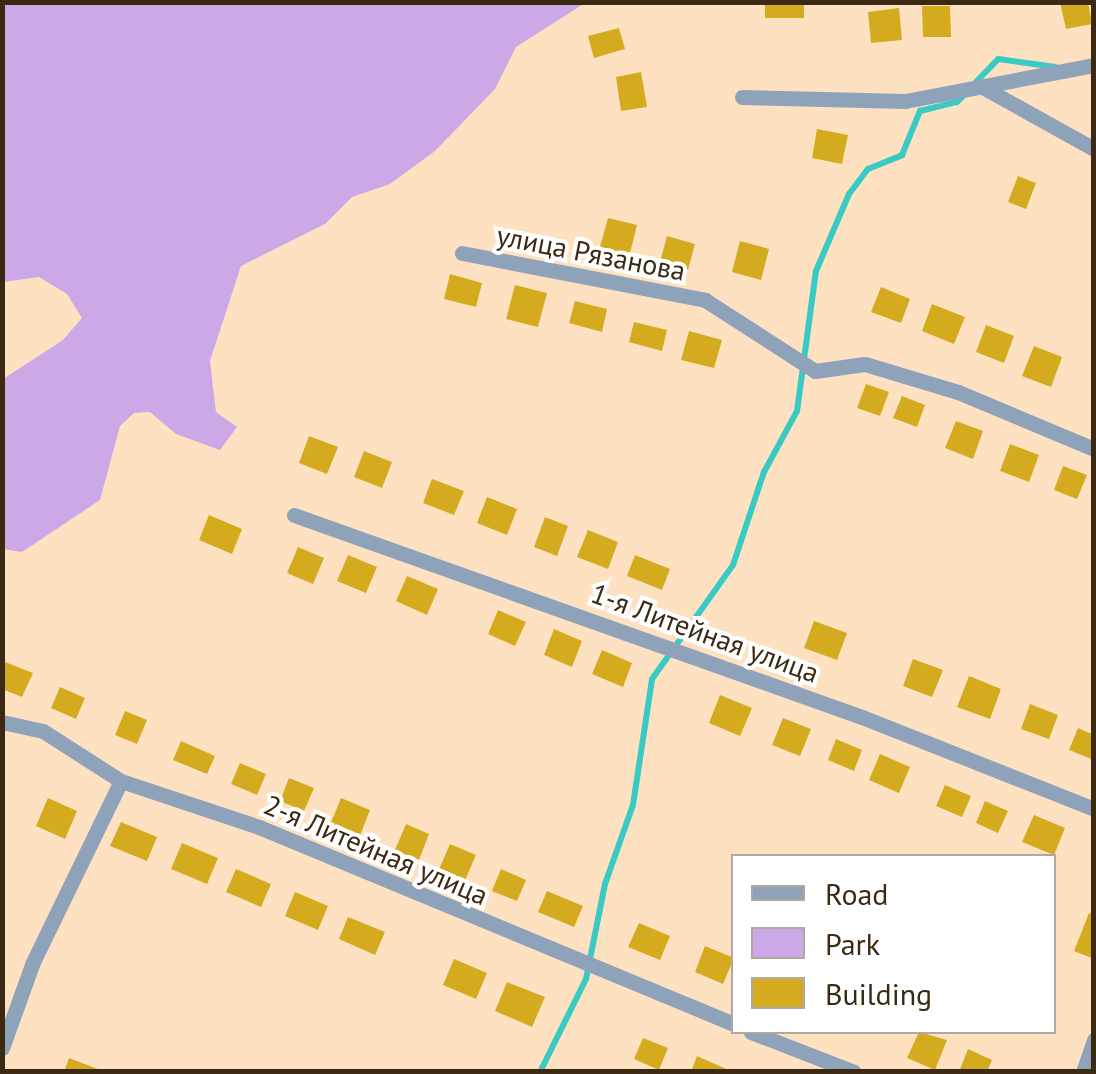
<!DOCTYPE html>
<meta charset="utf-8">
<style>
body{margin:0}
#map{position:relative;width:1096px;height:1074px;overflow:hidden;background:#fee1c1;font-family:"PT Sans",sans-serif}
div>[style]{position:absolute}
[style*='--x']{left:calc(var(--x)*1px);top:calc(var(--y)*1px);width:calc(var(--w)*1px);rotate:calc(var(--a)*1deg)}
.green>*{inset:0;background:#cca8e7}
.stream>*{height:6px;margin:-3px;padding:0 3px;transform-origin:3px;border-radius:3px;background:#39cac3}
.building>*{inset:0;background:#d4ab1e}
.street>*{height:15px;margin:-7.5px;padding:0 7.5px;transform-origin:7.5px;border-radius:7.5px;background:#8ea2b9}
span{translate:-50% -50%;white-space:nowrap;text-align:center;line-height:1.15;-webkit-text-stroke:8px #fff;paint-order:stroke}
.street-label{font-size:28px;color:#3b2913}
.frame{position:absolute;inset:0;border:5px solid #3b2913;pointer-events:none}
.legend{position:absolute;left:731px;top:854px;width:325px;height:180px;box-sizing:border-box;background:#fff;border:2px solid #b1a9a1;margin:0;padding:12px 18px;list-style:none;font-size:30px;color:#3b2913}
.legend li{display:flex;align-items:center;gap:20px;height:50px}
.legend b{width:50px;border:2px solid #b1a9a1}
</style>
<div id="map">
<div class="green">
<div style="clip-path:polygon(2px 3px,3px 2px,585px 3px,516px 47px,495px 89px,435px 151px,390px 184px,352px 197px,325px 224px,241px 266px,210px 361px,216px 412px,237px 427px,220px 450px,176px 434px,150px 412px,134px 413px,120px 426px,100px 500px,22px 552px,3px 549px,3px 379px,63px 340px,82px 318px,67px 294px,39px 277px,3px 282px)"></div>
</div>
<div class="stream">
<div style="--x:974;--y:84;--w:35;--a:-46"></div>
<div style="--x:998;--y:59;--w:58;--a:8"></div>
<div style="--x:540;--y:1072;--w:104;--a:-63.7"></div>
<div style="--x:586;--y:979;--w:97;--a:-78.7"></div>
<div style="--x:605;--y:884;--w:84;--a:-70.5"></div>
<div style="--x:633;--y:805;--w:127;--a:-81.4"></div>
<div style="--x:652;--y:679;--w:140;--a:-54.6"></div>
<div style="--x:733;--y:565;--w:98;--a:-71.6"></div>
<div style="--x:764;--y:472;--w:69;--a:-61.6"></div>
<div style="--x:797;--y:411;--w:141;--a:-82.3"></div>
<div style="--x:816;--y:271;--w:84;--a:-66.8"></div>
<div style="--x:849;--y:194;--w:31;--a:-53"></div>
<div style="--x:868;--y:169;--w:37;--a:-22"></div>
<div style="--x:902;--y:155;--w:48;--a:-67.8"></div>
<div style="--x:920;--y:111;--w:38;--a:-14"></div>
<div style="--x:957;--y:102;--w:13;--a:-45"></div>
</div>
<div class="building">
<div style="clip-path:polygon(765px 2px,804px 2px,804px 18px,765px 18px)"></div>
<div style="clip-path:polygon(1060px 2px,1088px 2px,1092px 24px,1066px 29px)"></div>
<div style="clip-path:polygon(922px 6px,950px 6px,951px 37px,923px 37px)"></div>
<div style="clip-path:polygon(899px 8px,902px 40px,871px 43px,868px 12px)"></div>
<div style="clip-path:polygon(619px 28px,625px 49px,594px 58px,588px 36px)"></div>
<div style="clip-path:polygon(641px 72px,647px 107px,621px 111px,616px 77px)"></div>
<div style="clip-path:polygon(817px 129px,848px 135px,842px 164px,812px 158px)"></div>
<div style="clip-path:polygon(1018px 176px,1036px 183px,1026px 209px,1008px 202px)"></div>
<div style="clip-path:polygon(608px 218px,637px 225px,629px 257px,599px 250px)"></div>
<div style="clip-path:polygon(667px 236px,695px 244px,688px 270px,660px 262px)"></div>
<div style="clip-path:polygon(740px 241px,769px 249px,761px 280px,732px 272px)"></div>
<div style="clip-path:polygon(450px 274px,482px 283px,476px 307px,444px 299px)"></div>
<div style="clip-path:polygon(515px 285px,547px 293px,538px 327px,506px 319px)"></div>
<div style="clip-path:polygon(881px 287px,910px 299px,901px 323px,871px 312px)"></div>
<div style="clip-path:polygon(575px 301px,607px 309px,602px 332px,569px 323px)"></div>
<div style="clip-path:polygon(932px 304px,965px 317px,954px 344px,922px 331px)"></div>
<div style="clip-path:polygon(634px 322px,667px 330px,662px 351px,629px 342px)"></div>
<div style="clip-path:polygon(986px 325px,1014px 336px,1004px 363px,976px 352px)"></div>
<div style="clip-path:polygon(689px 331px,722px 340px,714px 368px,681px 360px)"></div>
<div style="clip-path:polygon(1034px 346px,1062px 357px,1051px 387px,1022px 376px)"></div>
<div style="clip-path:polygon(866px 384px,889px 392px,880px 416px,857px 408px)"></div>
<div style="clip-path:polygon(902px 396px,925px 405px,917px 427px,893px 418px)"></div>
<div style="clip-path:polygon(956px 421px,983px 431px,973px 459px,945px 448px)"></div>
<div style="clip-path:polygon(309px 436px,338px 447px,327px 474px,299px 463px)"></div>
<div style="clip-path:polygon(1010px 444px,1039px 455px,1029px 482px,1000px 471px)"></div>
<div style="clip-path:polygon(364px 451px,392px 462px,382px 488px,354px 477px)"></div>
<div style="clip-path:polygon(1063px 466px,1087px 475px,1077px 499px,1054px 490px)"></div>
<div style="clip-path:polygon(432px 479px,464px 491px,454px 515px,423px 503px)"></div>
<div style="clip-path:polygon(487px 497px,517px 509px,507px 535px,477px 523px)"></div>
<div style="clip-path:polygon(209px 515px,242px 529px,232px 554px,199px 540px)"></div>
<div style="clip-path:polygon(545px 517px,568px 526px,557px 556px,534px 547px)"></div>
<div style="clip-path:polygon(588px 530px,618px 542px,608px 569px,577px 557px)"></div>
<div style="clip-path:polygon(298px 547px,324px 558px,313px 584px,287px 573px)"></div>
<div style="clip-path:polygon(348px 555px,377px 567px,366px 593px,337px 581px)"></div>
<div style="clip-path:polygon(635px 555px,670px 569px,662px 590px,627px 576px)"></div>
<div style="clip-path:polygon(407px 576px,438px 589px,427px 615px,396px 601px)"></div>
<div style="clip-path:polygon(498px 610px,526px 622px,515px 646px,488px 634px)"></div>
<div style="clip-path:polygon(814px 621px,847px 633px,837px 660px,804px 648px)"></div>
<div style="clip-path:polygon(554px 629px,582px 641px,572px 667px,544px 655px)"></div>
<div style="clip-path:polygon(602px 650px,632px 663px,623px 687px,592px 674px)"></div>
<div style="clip-path:polygon(913px 659px,943px 670px,932px 697px,903px 686px)"></div>
<div style="clip-path:polygon(5px 662px,33px 673px,22px 697px,2px 689px)"></div>
<div style="clip-path:polygon(969px 676px,1001px 689px,990px 719px,957px 707px)"></div>
<div style="clip-path:polygon(60px 687px,85px 698px,76px 719px,51px 708px)"></div>
<div style="clip-path:polygon(720px 695px,752px 708px,740px 736px,709px 723px)"></div>
<div style="clip-path:polygon(1030px 704px,1058px 715px,1049px 739px,1021px 729px)"></div>
<div style="clip-path:polygon(125px 711px,147px 720px,137px 744px,115px 735px)"></div>
<div style="clip-path:polygon(783px 718px,811px 729px,800px 756px,772px 745px)"></div>
<div style="clip-path:polygon(1078px 728px,1094px 735px,1094px 760px,1069px 750px)"></div>
<div style="clip-path:polygon(836px 739px,862px 750px,854px 771px,828px 760px)"></div>
<div style="clip-path:polygon(181px 741px,215px 756px,207px 774px,173px 760px)"></div>
<div style="clip-path:polygon(880px 754px,910px 767px,899px 793px,869px 780px)"></div>
<div style="clip-path:polygon(240px 763px,266px 774px,257px 795px,231px 784px)"></div>
<div style="clip-path:polygon(289px 778px,314px 788px,304px 811px,280px 801px)"></div>
<div style="clip-path:polygon(945px 785px,971px 796px,962px 817px,936px 806px)"></div>
<div style="clip-path:polygon(48px 798px,77px 811px,65px 839px,36px 826px)"></div>
<div style="clip-path:polygon(341px 798px,370px 810px,359px 838px,330px 825px)"></div>
<div style="clip-path:polygon(985px 801px,1008px 811px,998px 833px,976px 823px)"></div>
<div style="clip-path:polygon(1034px 815px,1065px 828px,1054px 855px,1022px 842px)"></div>
<div style="clip-path:polygon(121px 822px,157px 837px,147px 861px,110px 846px)"></div>
<div style="clip-path:polygon(406px 824px,429px 834px,419px 860px,395px 850px)"></div>
<div style="clip-path:polygon(182px 843px,218px 858px,207px 884px,171px 869px)"></div>
<div style="clip-path:polygon(450px 844px,476px 855px,463px 885px,437px 874px)"></div>
<div style="clip-path:polygon(236px 869px,271px 884px,261px 907px,226px 892px)"></div>
<div style="clip-path:polygon(501px 869px,526px 880px,517px 901px,492px 891px)"></div>
<div style="clip-path:polygon(547px 891px,583px 906px,574px 927px,538px 912px)"></div>
<div style="clip-path:polygon(295px 892px,328px 906px,318px 930px,285px 916px)"></div>
<div style="clip-path:polygon(1089px 913px,1094px 915px,1094px 959px,1074px 951px)"></div>
<div style="clip-path:polygon(348px 917px,385px 932px,375px 955px,339px 939px)"></div>
<div style="clip-path:polygon(639px 923px,670px 936px,660px 960px,628px 947px)"></div>
<div style="clip-path:polygon(705px 946px,734px 958px,723px 984px,695px 972px)"></div>
<div style="clip-path:polygon(454px 959px,487px 973px,476px 999px,443px 985px)"></div>
<div style="clip-path:polygon(507px 982px,545px 997px,532px 1027px,495px 1011px)"></div>
<div style="clip-path:polygon(919px 1032px,947px 1040px,935px 1070px,907px 1058px)"></div>
<div style="clip-path:polygon(643px 1038px,668px 1048px,659px 1070px,634px 1059px)"></div>
<div style="clip-path:polygon(968px 1049px,992px 1060px,987px 1072px,959px 1072px)"></div>
<div style="clip-path:polygon(697px 1056px,733px 1072px,691px 1072px)"></div>
<div style="clip-path:polygon(69px 1058px,103px 1071px,103px 1072px,64px 1072px)"></div>
</div>
<div class="street">
<div style="--x:986;--y:89;--w:124;--a:29.1"></div>
<div style="--x:742;--y:97;--w:163;--a:1.4"></div>
<div style="--x:905;--y:101;--w:192;--a:-10.8"></div>
<div style="--x:462;--y:253;--w:248;--a:10.9"></div>
<div style="--x:705;--y:300;--w:131;--a:32.8"></div>
<div style="--x:815;--y:371;--w:50;--a:-8"></div>
<div style="--x:865;--y:364;--w:97;--a:16.8"></div>
<div style="--x:958;--y:392;--w:147;--a:22.7"></div>
<div style="--x:294;--y:515;--w:603;--a:19.58"></div>
<div style="--x:862;--y:717;--w:250;--a:21.6"></div>
<div style="--x:2;--y:722;--w:42;--a:12.4"></div>
<div style="--x:43;--y:731;--w:93;--a:32.7"></div>
<div style="--x:121;--y:781;--w:145;--a:18.4"></div>
<div style="--x:259;--y:827;--w:514;--a:22.53"></div>
<div style="--x:751;--y:1032;--w:110;--a:21.2"></div>
<div style="--x:2;--y:1048;--w:91;--a:-70.2"></div>
<div style="--x:33;--y:962;--w:201;--a:-64.1"></div>
<div style="--x:1083;--y:1072;--w:34;--a:-71"></div>
</div>
<div class="street-label">
<span style="left:591px;top:253px;rotate:11deg">улица Рязанова</span>
<span style="left:705px;top:633px;rotate:20deg">1-я Литейная улица</span>
<span style="left:376px;top:850px;rotate:23deg">2-я Литейная улица</span>
</div>
<div class="frame"></div>
<ul class="legend">
<li><b style="height:12px;background:#8ea2b9"></b>Road</li>
<li><b style="height:28px;background:#cca8e7"></b>Park</li>
<li><b style="height:28px;background:#d4ab1e"></b>Building</li>
</ul>
</div>
